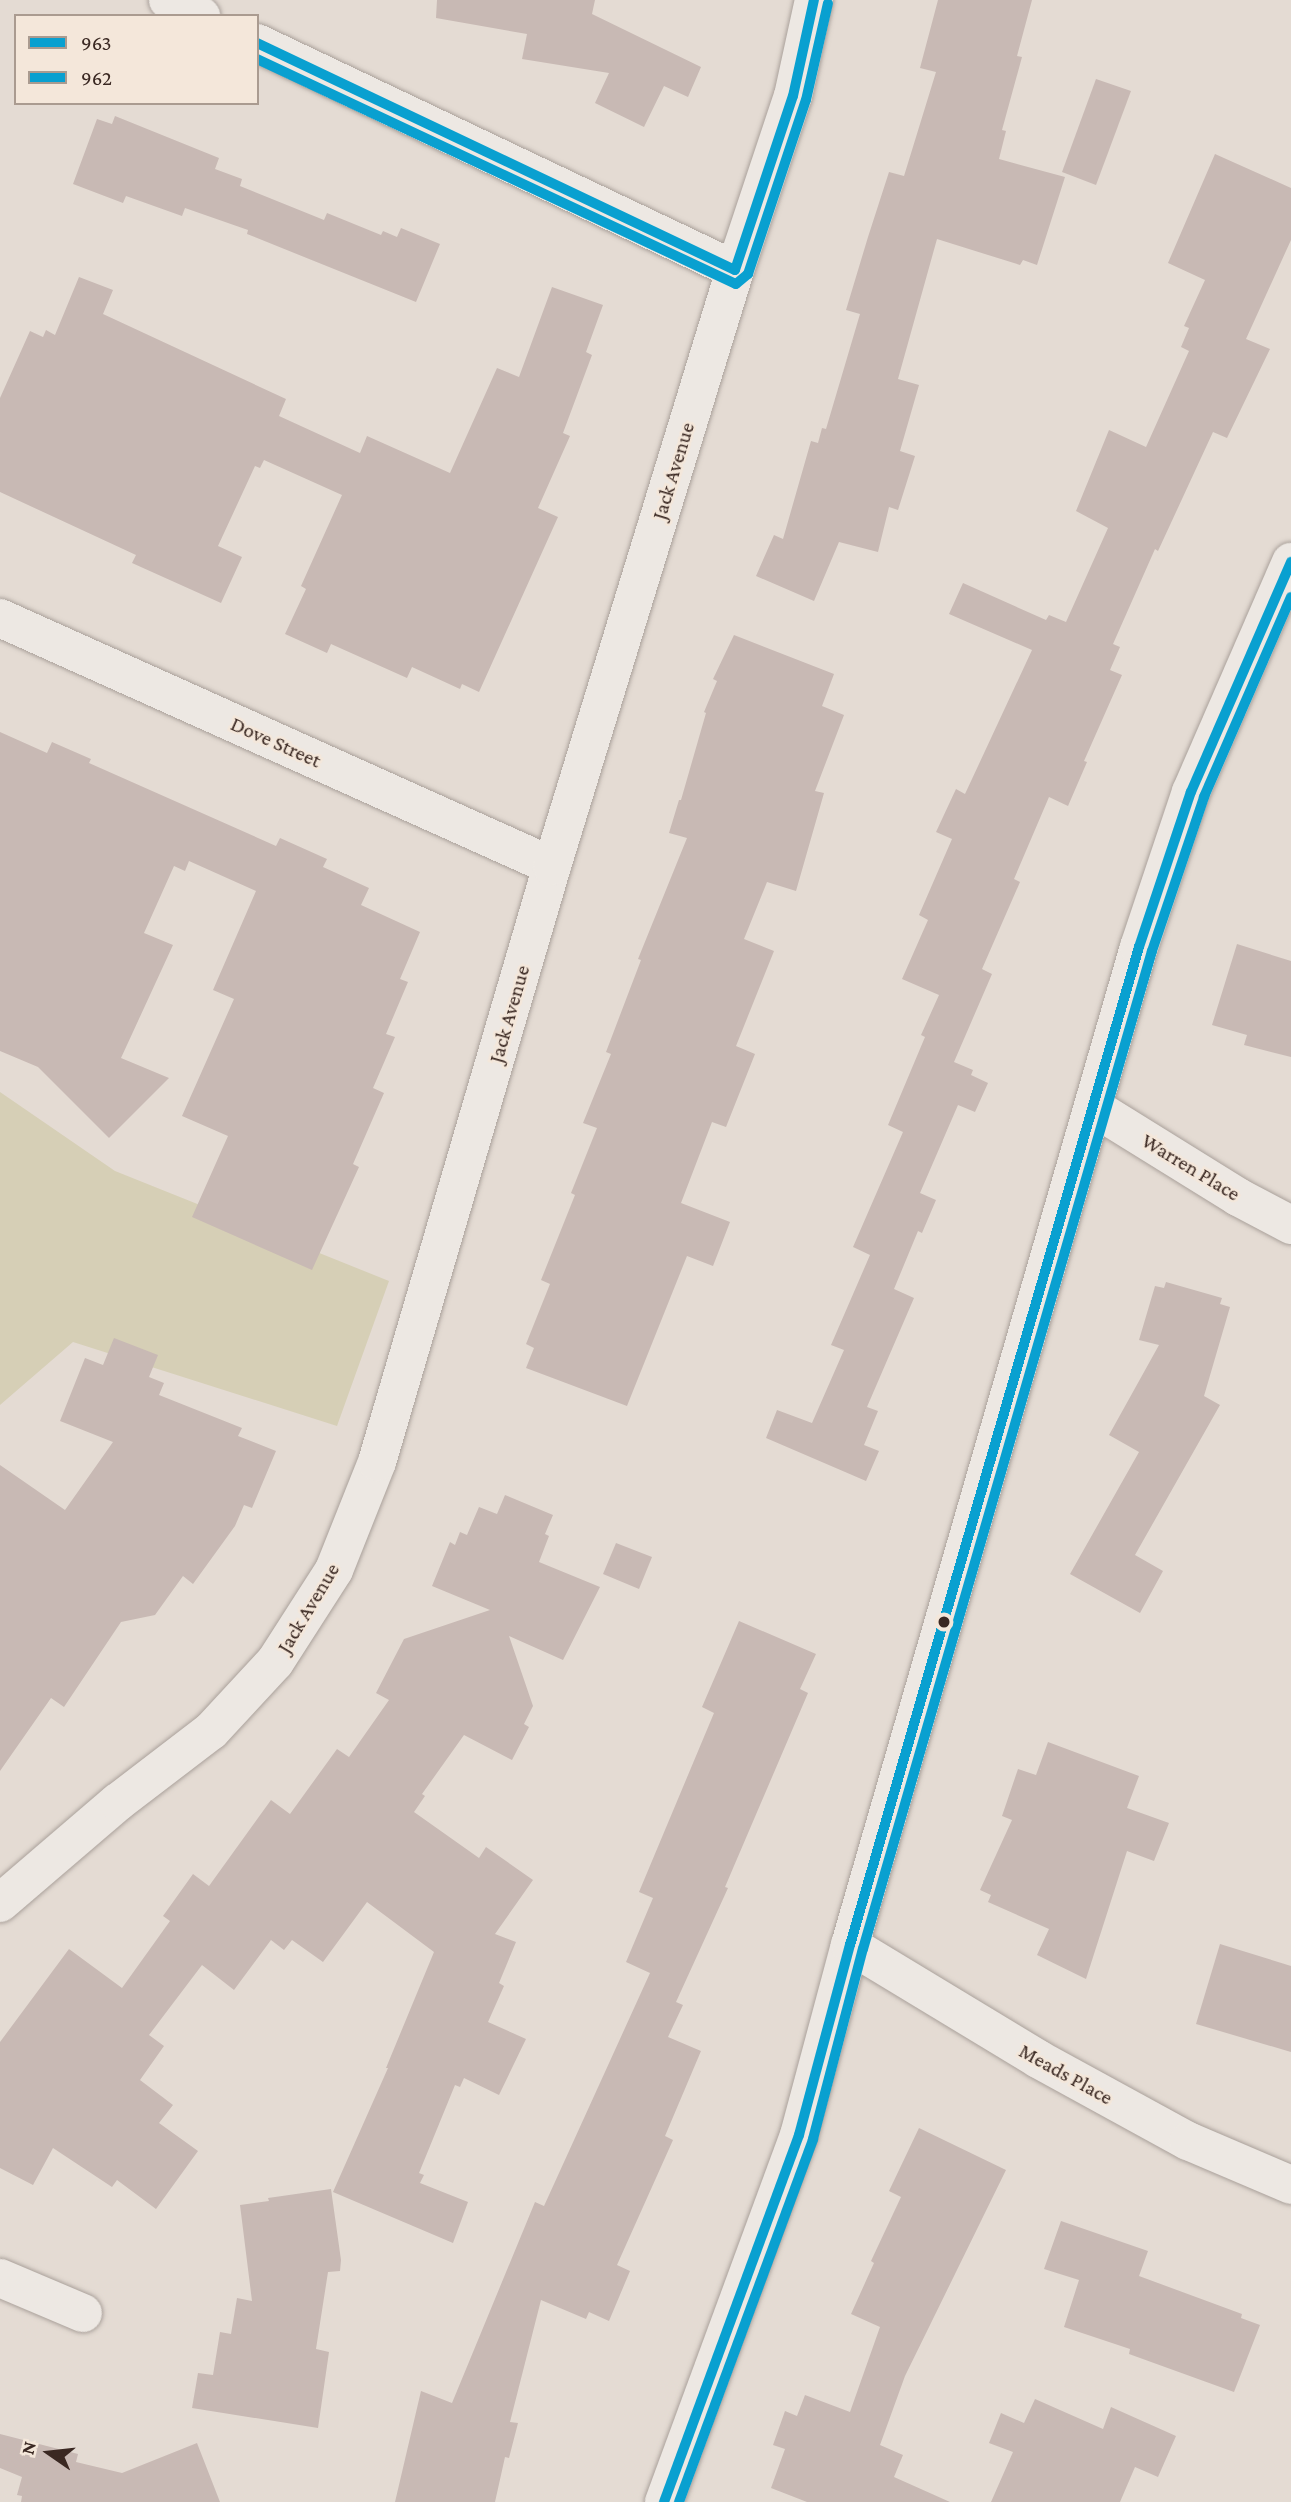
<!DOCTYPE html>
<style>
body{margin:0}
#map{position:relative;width:1291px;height:2502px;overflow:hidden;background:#e4dbd3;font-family:"Crimson Pro",serif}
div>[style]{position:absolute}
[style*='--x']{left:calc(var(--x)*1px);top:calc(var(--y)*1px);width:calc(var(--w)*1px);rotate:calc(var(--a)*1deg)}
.green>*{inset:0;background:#d6cfb6}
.building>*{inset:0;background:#c8b9b4}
.roads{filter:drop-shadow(0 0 2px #aaa19b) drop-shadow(0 0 2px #aaa19b)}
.minor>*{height:38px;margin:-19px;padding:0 19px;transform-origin:19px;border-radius:19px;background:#ede8e3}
.bus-1>*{height:10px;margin:-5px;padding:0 5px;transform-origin:5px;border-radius:5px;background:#09a0d0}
.bus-2>*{height:10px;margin:-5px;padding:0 5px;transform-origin:5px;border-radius:5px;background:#09a0d0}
.dots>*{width:19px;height:19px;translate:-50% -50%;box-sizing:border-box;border:4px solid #f4e7da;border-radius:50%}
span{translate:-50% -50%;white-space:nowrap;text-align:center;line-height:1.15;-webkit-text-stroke:5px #f4e7da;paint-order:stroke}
.street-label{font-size:21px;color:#3a2822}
.legend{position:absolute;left:14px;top:14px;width:245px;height:91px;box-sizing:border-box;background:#f4e7da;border:2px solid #aa9b90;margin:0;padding:9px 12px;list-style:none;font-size:21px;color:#3a2822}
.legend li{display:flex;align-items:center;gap:14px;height:35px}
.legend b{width:35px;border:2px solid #aa9b90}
.north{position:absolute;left:14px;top:2418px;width:70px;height:70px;-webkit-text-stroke:5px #f4e7da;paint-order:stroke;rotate:284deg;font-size:19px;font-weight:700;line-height:28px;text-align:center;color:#3a2822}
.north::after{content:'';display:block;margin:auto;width:24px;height:32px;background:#3a2822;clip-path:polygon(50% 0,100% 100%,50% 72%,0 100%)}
</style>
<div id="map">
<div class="green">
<div style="clip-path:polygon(0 1092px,115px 1171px,389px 1281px,337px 1426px,73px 1342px,0 1405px)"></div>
</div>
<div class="building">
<div style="clip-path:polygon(437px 0,595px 0,592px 14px,701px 67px,688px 97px,664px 86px,644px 127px,595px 103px,609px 73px,522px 59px,527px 34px,436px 18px)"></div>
<div style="clip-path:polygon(938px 0,1032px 0,1017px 56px,1022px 57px,1002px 130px,1006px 131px,999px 159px,1065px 177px,1037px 265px,1023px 260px,1020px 265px,937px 239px,898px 379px,919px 385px,900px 451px,915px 456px,898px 510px,889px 507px,878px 552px,839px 542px,814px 601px,756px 576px,774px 535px,783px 539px,811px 441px,818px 443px,822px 428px,826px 429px,860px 314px,846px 310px,868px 237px,889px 172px,904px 176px,936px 72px,920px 68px)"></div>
<div style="clip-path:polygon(1096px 79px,1131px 91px,1096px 185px,1062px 172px)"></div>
<div style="clip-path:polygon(115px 116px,219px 158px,215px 169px,242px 179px,240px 186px,324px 220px,327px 213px,381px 235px,383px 231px,397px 237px,401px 228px,440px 244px,416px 302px,247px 234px,248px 230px,185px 208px,182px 216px,126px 196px,123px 203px,73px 184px,97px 119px,112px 124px)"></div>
<div style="clip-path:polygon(1215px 154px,1291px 188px,1291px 240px,1246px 339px,1270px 349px,1227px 438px,1213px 432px,1158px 551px,1155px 549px,1113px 644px,1120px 647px,1110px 670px,1122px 675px,1084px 761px,1087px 762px,1068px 806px,1049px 797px,1014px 879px,1020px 882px,982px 969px,992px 974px,954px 1062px,973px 1070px,971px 1075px,988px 1083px,975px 1112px,958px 1105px,920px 1193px,936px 1200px,922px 1233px,918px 1231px,894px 1289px,914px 1298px,867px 1407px,878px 1411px,864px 1445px,879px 1451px,866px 1481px,766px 1438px,777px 1410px,812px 1423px,844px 1350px,831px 1345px,870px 1255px,853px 1247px,903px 1132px,888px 1125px,925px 1037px,921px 1035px,939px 995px,902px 979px,928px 920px,919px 915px,952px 839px,936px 832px,956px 789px,965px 794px,1032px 650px,949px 614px,963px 583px,1046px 620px,1049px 615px,1066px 622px,1108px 528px,1076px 511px,1109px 430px,1146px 447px,1189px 351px,1181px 347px,1189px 328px,1184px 326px,1205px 280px,1168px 263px)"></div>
<div style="clip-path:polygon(79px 277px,113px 290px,103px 314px,286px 399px,279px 416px,360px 453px,367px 436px,450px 473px,497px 368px,519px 377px,552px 287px,603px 305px,586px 352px,592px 355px,563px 433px,570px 436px,538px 508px,558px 517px,479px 692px,462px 684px,460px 689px,412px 667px,407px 678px,331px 644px,327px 653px,285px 634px,306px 589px,301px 586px,342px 495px,264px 460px,260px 468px,255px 466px,218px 546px,242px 557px,221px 603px,132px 563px,136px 555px,0 492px,0 398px,30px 331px,43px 337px,46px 330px,55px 335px)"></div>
<div style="clip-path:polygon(734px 635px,834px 674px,822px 706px,844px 715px,815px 791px,824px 793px,796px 891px,767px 882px,744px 939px,774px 951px,736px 1046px,755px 1054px,726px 1127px,712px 1122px,681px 1203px,730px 1222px,713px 1266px,687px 1256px,627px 1406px,526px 1368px,534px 1348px,526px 1344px,550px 1284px,541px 1280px,575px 1195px,571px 1193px,597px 1128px,583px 1123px,611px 1054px,606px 1052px,641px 960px,638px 959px,687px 838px,669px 833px,679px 800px,681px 800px,706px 713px,704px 712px,717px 681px,713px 679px)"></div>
<div style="clip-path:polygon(0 732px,47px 753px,52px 742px,91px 759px,89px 763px,276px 846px,280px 838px,327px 859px,323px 867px,369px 888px,361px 905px,420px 932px,400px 979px,408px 982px,386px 1034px,395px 1037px,373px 1088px,384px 1093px,353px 1164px,359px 1167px,312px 1270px,192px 1217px,228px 1136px,182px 1116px,234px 999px,213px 990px,256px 891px,189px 861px,185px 871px,174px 866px,144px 933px,173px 945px,121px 1058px,169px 1078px,109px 1138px,38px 1067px,0 1051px)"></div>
<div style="clip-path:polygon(1237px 944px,1291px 961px,1291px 1057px,1244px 1045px,1247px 1035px,1212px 1025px)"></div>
<div style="clip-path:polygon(1166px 1282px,1222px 1298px,1220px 1304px,1230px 1307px,1204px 1396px,1220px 1405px,1135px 1555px,1163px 1571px,1140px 1613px,1070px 1574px,1139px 1452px,1109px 1435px,1159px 1345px,1139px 1340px,1155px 1286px,1164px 1288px)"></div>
<div style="clip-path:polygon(114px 1338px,158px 1355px,149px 1377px,164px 1383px,159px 1395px,242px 1428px,238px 1436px,276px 1451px,252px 1508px,244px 1505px,235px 1526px,193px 1584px,183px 1576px,155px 1615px,121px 1622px,64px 1707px,51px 1698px,0 1771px,0 1465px,65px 1510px,113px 1442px,60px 1421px,85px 1358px,103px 1365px)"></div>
<div style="clip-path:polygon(505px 1495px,553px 1515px,545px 1534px,549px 1536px,539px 1562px,600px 1587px,563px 1660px,509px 1636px,533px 1706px,524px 1724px,529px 1727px,512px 1760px,464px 1735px,422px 1794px,425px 1796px,414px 1812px,479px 1858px,486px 1847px,533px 1880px,495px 1934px,516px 1942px,499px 1983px,504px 1986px,488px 2022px,526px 2039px,499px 2095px,464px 2078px,460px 2087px,455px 2085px,419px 2173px,424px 2175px,420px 2183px,468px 2202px,453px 2243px,333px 2192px,388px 2068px,386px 2068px,434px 1952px,367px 1902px,323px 1962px,292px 1940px,284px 1950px,271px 1940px,234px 1990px,202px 1965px,149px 2035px,164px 2046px,140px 2080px,173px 2105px,159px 2123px,198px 2151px,156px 2209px,117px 2180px,112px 2187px,53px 2148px,33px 2185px,0 2168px,0 2042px,69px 1949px,122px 1988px,170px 1921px,163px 1916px,193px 1874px,209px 1886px,271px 1800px,290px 1814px,337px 1749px,349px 1757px,389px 1700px,376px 1693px,404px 1639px,490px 1610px,432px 1586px,450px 1542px,455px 1545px,460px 1532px,467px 1535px,479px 1507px,497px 1514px)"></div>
<div style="clip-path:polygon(616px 1543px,652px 1557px,639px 1589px,603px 1574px)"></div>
<div style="clip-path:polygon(739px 1621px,816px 1654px,800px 1689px,808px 1693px,725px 1887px,728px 1888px,676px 2002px,683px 2005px,668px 2037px,701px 2051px,665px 2136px,673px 2140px,617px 2265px,630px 2271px,609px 2321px,589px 2312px,586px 2319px,541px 2300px,510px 2422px,518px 2423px,509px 2458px,505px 2457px,495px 2502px,395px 2502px,421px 2391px,452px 2403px,535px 2202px,544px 2206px,650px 1973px,626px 1962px,653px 1898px,639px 1892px,714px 1713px,702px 1707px)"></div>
<div style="clip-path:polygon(1048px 1742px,1139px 1776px,1127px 1808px,1169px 1823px,1154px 1861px,1127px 1851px,1086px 1979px,1037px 1955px,1049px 1929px,988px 1902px,991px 1895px,980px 1890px,1012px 1820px,1002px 1816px,1018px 1769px,1036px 1775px)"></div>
<div style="clip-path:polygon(1220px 1944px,1291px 1966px,1291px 2052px,1196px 2024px)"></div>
<div style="clip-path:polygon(919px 2128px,1006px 2170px,905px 2376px,880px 2445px,903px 2455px,894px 2477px,950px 2502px,807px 2502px,771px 2488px,785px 2449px,773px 2445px,785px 2411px,797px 2416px,805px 2395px,850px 2412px,880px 2327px,851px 2314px,874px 2263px,871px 2261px,901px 2197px,889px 2191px)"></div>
<div style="clip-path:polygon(331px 2189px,341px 2260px,340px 2271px,328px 2272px,316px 2349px,329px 2352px,318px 2428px,192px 2408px,198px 2373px,213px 2375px,220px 2332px,231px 2334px,237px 2298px,252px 2301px,240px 2205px,269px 2201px,268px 2198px)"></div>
<div style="clip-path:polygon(1061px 2221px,1148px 2251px,1139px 2276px,1242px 2314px,1241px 2318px,1260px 2325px,1234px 2392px,1129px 2354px,1130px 2349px,1064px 2327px,1079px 2280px,1044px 2269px)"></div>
<div style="clip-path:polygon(1035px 2399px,1103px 2429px,1111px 2407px,1176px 2436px,1158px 2477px,1135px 2467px,1120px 2502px,991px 2502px,1013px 2452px,989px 2443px,1001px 2413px,1024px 2423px)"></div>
<div style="clip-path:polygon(0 2434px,78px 2454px,76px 2462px,122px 2473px,197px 2443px,220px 2502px,21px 2502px,22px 2496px,17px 2495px,22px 2477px,0 2468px)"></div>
</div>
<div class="roads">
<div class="minor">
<div style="--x:168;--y:0;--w:37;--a:26"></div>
<div style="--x:257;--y:43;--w:529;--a:25.4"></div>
<div style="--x:0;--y:618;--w:605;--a:24.19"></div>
<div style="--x:1093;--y:1107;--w:171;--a:31.8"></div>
<div style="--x:1238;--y:1197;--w:60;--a:27.8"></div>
<div style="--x:0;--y:1903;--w:155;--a:-40.6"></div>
<div style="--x:118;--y:1802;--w:117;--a:-37.4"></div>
<div style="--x:211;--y:1731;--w:94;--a:-47.2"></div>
<div style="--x:275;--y:1662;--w:109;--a:-57.3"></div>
<div style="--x:334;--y:1570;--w:116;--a:-68.3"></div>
<div style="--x:377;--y:1462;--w:621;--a:-73.64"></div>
<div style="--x:552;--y:866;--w:623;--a:-72.93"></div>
<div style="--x:735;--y:270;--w:183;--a:-71.6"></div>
<div style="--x:793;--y:96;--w:98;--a:-77.7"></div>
<div style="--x:850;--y:1945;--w:220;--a:31.2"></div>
<div style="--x:1038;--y:2059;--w:171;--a:28.7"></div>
<div style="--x:1188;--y:2141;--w:112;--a:23.1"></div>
<div style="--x:0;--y:2278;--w:90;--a:22.9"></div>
<div style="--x:664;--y:2502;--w:391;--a:-69.8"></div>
<div style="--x:799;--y:2135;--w:197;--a:-75"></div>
<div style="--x:850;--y:1945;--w:1039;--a:-73.85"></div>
<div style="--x:1139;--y:947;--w:163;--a:-71.5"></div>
<div style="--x:1191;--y:792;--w:251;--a:-66.5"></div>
</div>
</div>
<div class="bus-1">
<div style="--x:257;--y:43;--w:529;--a:25.4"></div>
<div style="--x:735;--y:270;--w:183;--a:-71.6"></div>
<div style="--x:793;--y:96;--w:98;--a:-77.7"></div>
<div style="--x:664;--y:2502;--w:391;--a:-69.8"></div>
<div style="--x:799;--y:2135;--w:197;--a:-75"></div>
<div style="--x:850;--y:1945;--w:1039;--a:-73.85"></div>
<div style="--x:1139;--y:947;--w:163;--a:-71.5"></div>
<div style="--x:1191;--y:792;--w:251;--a:-66.5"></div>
</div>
<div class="bus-2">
<div style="--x:257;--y:59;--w:529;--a:25.16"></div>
<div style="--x:736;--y:284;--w:16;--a:-40"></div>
<div style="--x:748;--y:274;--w:183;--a:-71.6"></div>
<div style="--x:806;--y:100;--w:99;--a:-77.2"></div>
<div style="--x:679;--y:2502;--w:387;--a:-69.7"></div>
<div style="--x:813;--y:2139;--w:196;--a:-75.3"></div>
<div style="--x:863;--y:1949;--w:1039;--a:-73.85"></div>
<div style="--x:1152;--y:951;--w:163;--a:-71.3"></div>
<div style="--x:1204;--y:797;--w:218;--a:-66.5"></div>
</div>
<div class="dots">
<div style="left:944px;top:1622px;background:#3a2822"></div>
</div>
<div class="street-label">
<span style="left:673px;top:471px;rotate:-73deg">Jack Avenue</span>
<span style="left:276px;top:742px;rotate:24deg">Dove Street</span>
<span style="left:509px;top:1014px;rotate:-74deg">Jack Avenue</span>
<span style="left:1191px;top:1167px;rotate:31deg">Warren Place</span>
<span style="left:308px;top:1608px;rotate:-59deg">Jack Avenue</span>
<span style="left:1066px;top:2074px;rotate:29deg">Meads Place</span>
</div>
<ul class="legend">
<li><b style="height:9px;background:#09a0d0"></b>963</li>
<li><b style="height:9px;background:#09a0d0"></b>962</li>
</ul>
<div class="north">N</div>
</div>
